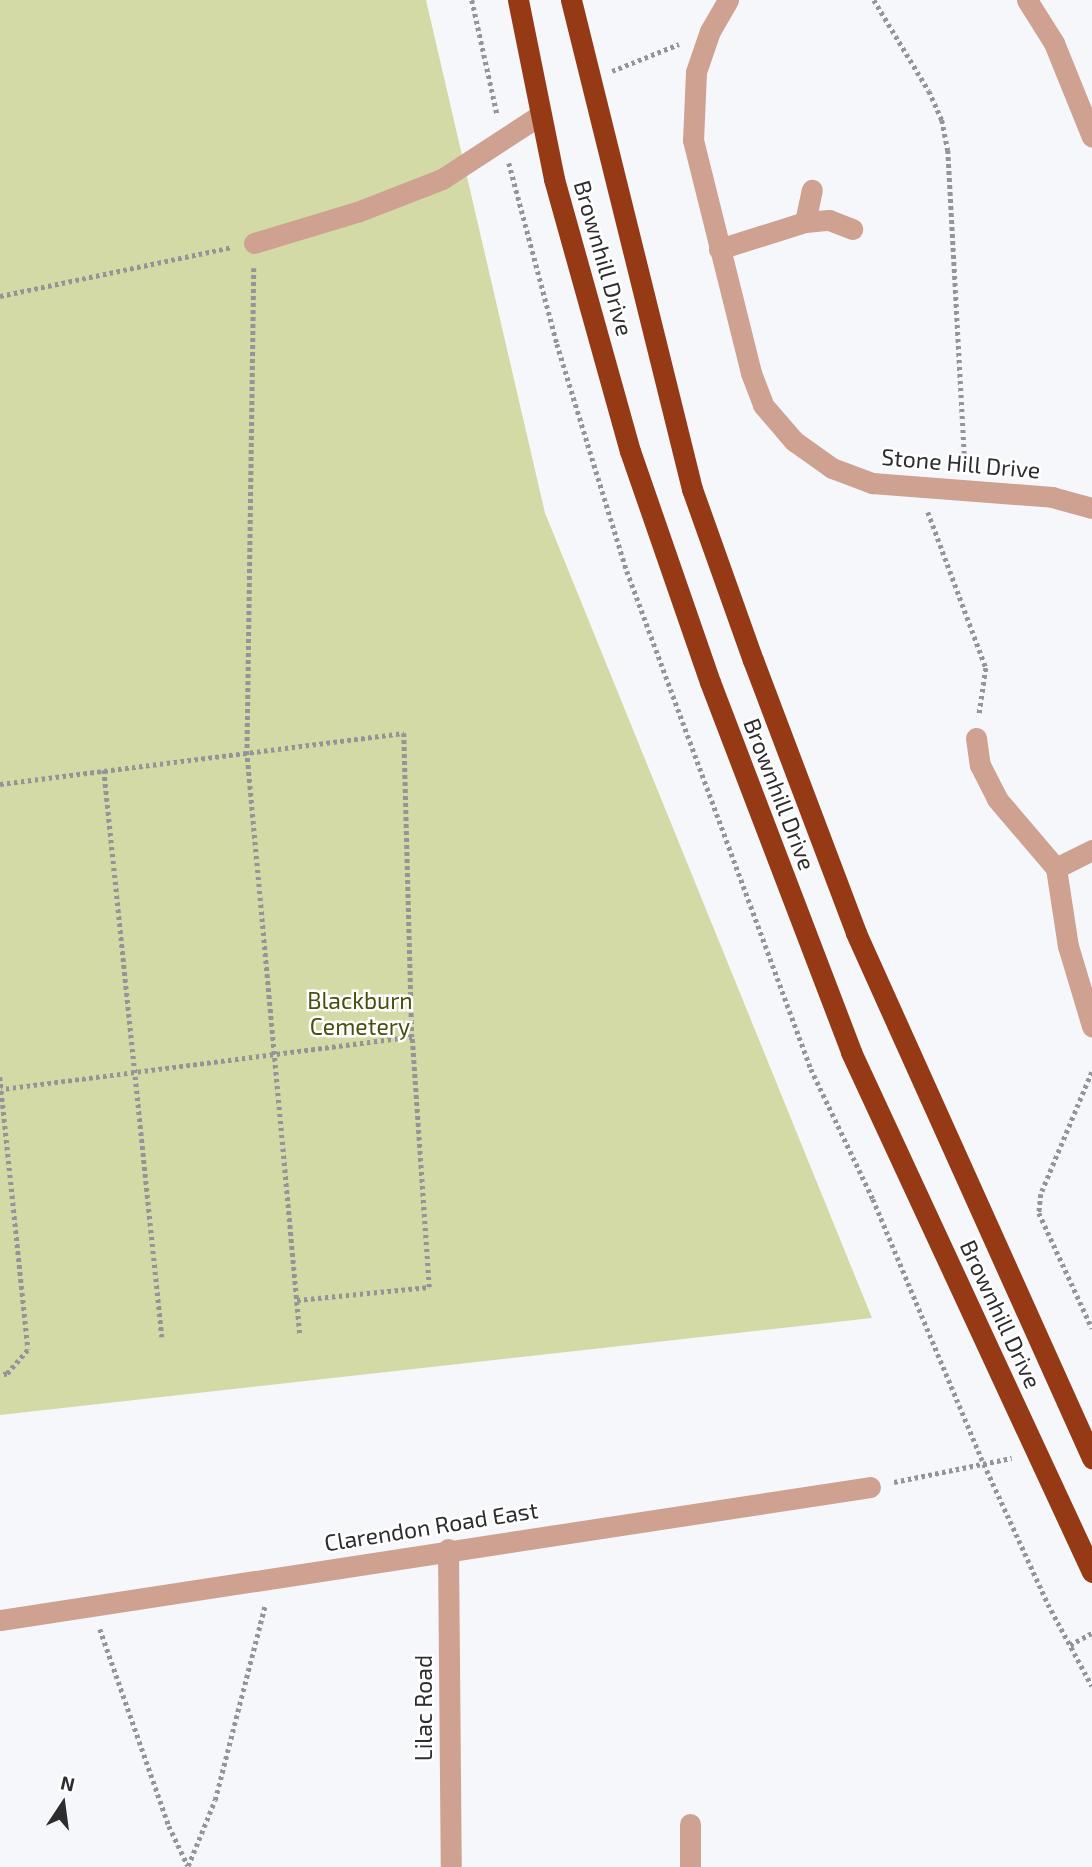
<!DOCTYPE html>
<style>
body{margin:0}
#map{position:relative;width:1092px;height:1867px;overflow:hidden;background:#f5f7fb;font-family:"Exo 2",sans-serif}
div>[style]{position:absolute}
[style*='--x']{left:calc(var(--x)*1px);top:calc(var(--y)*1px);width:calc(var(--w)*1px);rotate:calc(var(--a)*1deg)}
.green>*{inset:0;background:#d4daa5}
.path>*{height:4.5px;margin-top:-2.25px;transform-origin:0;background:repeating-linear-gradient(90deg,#949598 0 3.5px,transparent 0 7px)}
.minor>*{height:21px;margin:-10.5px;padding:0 10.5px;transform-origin:10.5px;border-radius:10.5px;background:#cfa191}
.highway>*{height:21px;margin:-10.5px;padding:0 10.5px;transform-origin:10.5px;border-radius:10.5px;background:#963a16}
span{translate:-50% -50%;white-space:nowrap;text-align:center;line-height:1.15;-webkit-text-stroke:5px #fff;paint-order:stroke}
.street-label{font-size:23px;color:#2d2d2f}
.park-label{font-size:23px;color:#4b4e0f}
.north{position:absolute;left:28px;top:1769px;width:70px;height:70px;-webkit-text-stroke:5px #fff;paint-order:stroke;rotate:13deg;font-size:19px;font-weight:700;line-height:28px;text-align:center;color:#2d2d2f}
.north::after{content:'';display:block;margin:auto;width:24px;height:32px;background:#2d2d2f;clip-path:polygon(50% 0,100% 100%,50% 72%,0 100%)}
</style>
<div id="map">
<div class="green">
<div style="clip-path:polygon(0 0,426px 0,545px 513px,872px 1318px,0 1415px)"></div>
</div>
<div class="path">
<div style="--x:472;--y:0;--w:117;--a:77.6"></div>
<div style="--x:874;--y:0;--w:106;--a:58.9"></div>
<div style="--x:929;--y:91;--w:32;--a:66"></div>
<div style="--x:942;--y:120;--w:31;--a:79"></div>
<div style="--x:948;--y:150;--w:315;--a:86.9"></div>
<div style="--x:612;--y:71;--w:72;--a:-21.9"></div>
<div style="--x:509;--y:163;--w:187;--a:75.1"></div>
<div style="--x:557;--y:344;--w:238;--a:72.9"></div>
<div style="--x:627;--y:571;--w:531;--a:69.72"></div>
<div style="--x:811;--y:1069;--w:144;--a:64.5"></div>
<div style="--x:873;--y:1199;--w:287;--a:67.3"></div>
<div style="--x:984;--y:1464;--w:154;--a:65.4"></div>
<div style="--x:1048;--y:1604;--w:93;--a:61.8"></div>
<div style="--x:254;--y:268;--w:483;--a:90.8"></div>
<div style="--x:247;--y:751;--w:585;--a:84.81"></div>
<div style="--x:0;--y:296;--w:237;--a:-11.9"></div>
<div style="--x:928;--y:512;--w:166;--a:69.6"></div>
<div style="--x:986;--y:668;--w:49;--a:98.3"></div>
<div style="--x:104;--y:770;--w:570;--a:84.16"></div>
<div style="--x:0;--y:784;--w:407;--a:-7.2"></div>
<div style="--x:404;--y:733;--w:304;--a:88.5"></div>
<div style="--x:412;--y:1037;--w:414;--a:172.7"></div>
<div style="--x:1092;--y:1072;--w:132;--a:112.7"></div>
<div style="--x:1041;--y:1194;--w:19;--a:96"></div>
<div style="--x:1039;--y:1213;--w:127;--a:65.3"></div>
<div style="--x:0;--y:1077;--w:274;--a:84.1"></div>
<div style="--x:28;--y:1350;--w:32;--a:131"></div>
<div style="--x:7;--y:1374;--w:7;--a:172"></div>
<div style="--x:297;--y:1300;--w:133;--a:-5.6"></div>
<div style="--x:429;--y:1287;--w:251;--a:-93.9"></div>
<div style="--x:894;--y:1482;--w:120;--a:-11.5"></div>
<div style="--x:100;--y:1629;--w:209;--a:70.7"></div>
<div style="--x:169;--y:1826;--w:44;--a:64.6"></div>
<div style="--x:1070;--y:1645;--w:25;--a:-29"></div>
<div style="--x:188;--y:1866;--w:71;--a:-67.8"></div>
<div style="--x:215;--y:1800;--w:201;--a:-75.6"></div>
</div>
<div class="minor">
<div style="--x:728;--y:0;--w:36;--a:120"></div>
<div style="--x:710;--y:31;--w:43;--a:108.9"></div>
<div style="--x:696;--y:72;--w:68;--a:92.5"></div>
<div style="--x:693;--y:140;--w:240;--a:76"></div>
<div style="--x:751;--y:373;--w:34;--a:69"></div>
<div style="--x:763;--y:405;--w:48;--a:49.3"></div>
<div style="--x:794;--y:441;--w:47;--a:35.4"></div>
<div style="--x:832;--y:468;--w:43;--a:20.6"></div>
<div style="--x:872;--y:483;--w:181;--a:4.4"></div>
<div style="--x:1052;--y:497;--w:41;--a:15.4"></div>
<div style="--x:1027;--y:0;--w:51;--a:57.9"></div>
<div style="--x:1054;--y:43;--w:101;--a:68"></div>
<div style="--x:805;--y:222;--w:33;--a:-78"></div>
<div style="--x:254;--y:243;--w:108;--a:-16.8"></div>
<div style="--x:357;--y:212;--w:91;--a:-21.2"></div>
<div style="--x:442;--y:179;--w:117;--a:-33.1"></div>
<div style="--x:719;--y:249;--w:90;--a:-17.4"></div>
<div style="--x:805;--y:222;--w:24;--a:-5"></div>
<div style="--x:829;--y:220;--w:25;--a:21"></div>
<div style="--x:976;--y:738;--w:27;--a:82"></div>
<div style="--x:980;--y:765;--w:38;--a:63"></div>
<div style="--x:997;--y:799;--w:91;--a:49.5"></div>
<div style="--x:1056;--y:868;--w:79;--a:81.3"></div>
<div style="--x:1068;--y:946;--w:84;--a:73.3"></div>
<div style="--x:1056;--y:868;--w:40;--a:-26.6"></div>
<div style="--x:448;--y:1549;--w:318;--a:89.5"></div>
<div style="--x:0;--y:1620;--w:880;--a:-8.69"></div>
<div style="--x:690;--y:1824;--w:43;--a:90"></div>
</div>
<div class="highway">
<div style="--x:518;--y:0;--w:183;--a:78.6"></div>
<div style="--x:554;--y:179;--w:282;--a:74.4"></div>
<div style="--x:630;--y:451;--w:244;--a:70.9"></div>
<div style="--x:710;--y:682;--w:396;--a:69.1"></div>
<div style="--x:851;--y:1052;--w:573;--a:65.13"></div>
<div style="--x:571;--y:0;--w:504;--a:76.1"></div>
<div style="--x:692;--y:489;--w:182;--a:70.4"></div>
<div style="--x:753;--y:660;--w:292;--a:69.3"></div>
<div style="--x:856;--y:933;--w:576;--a:65.79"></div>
</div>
<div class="street-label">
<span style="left:604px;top:258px;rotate:74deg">Brownhill Drive</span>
<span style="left:961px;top:463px;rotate:5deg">Stone Hill Drive</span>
<span style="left:780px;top:794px;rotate:69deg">Brownhill Drive</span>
<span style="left:1001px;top:1314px;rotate:65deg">Brownhill Drive</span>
<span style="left:431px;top:1526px;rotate:-9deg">Clarendon Road East</span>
<span style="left:423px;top:1708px;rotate:-90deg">Lilac Road</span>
</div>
<div class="park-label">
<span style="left:360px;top:1013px">Blackburn<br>Cemetery</span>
</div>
<div class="north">N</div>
</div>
